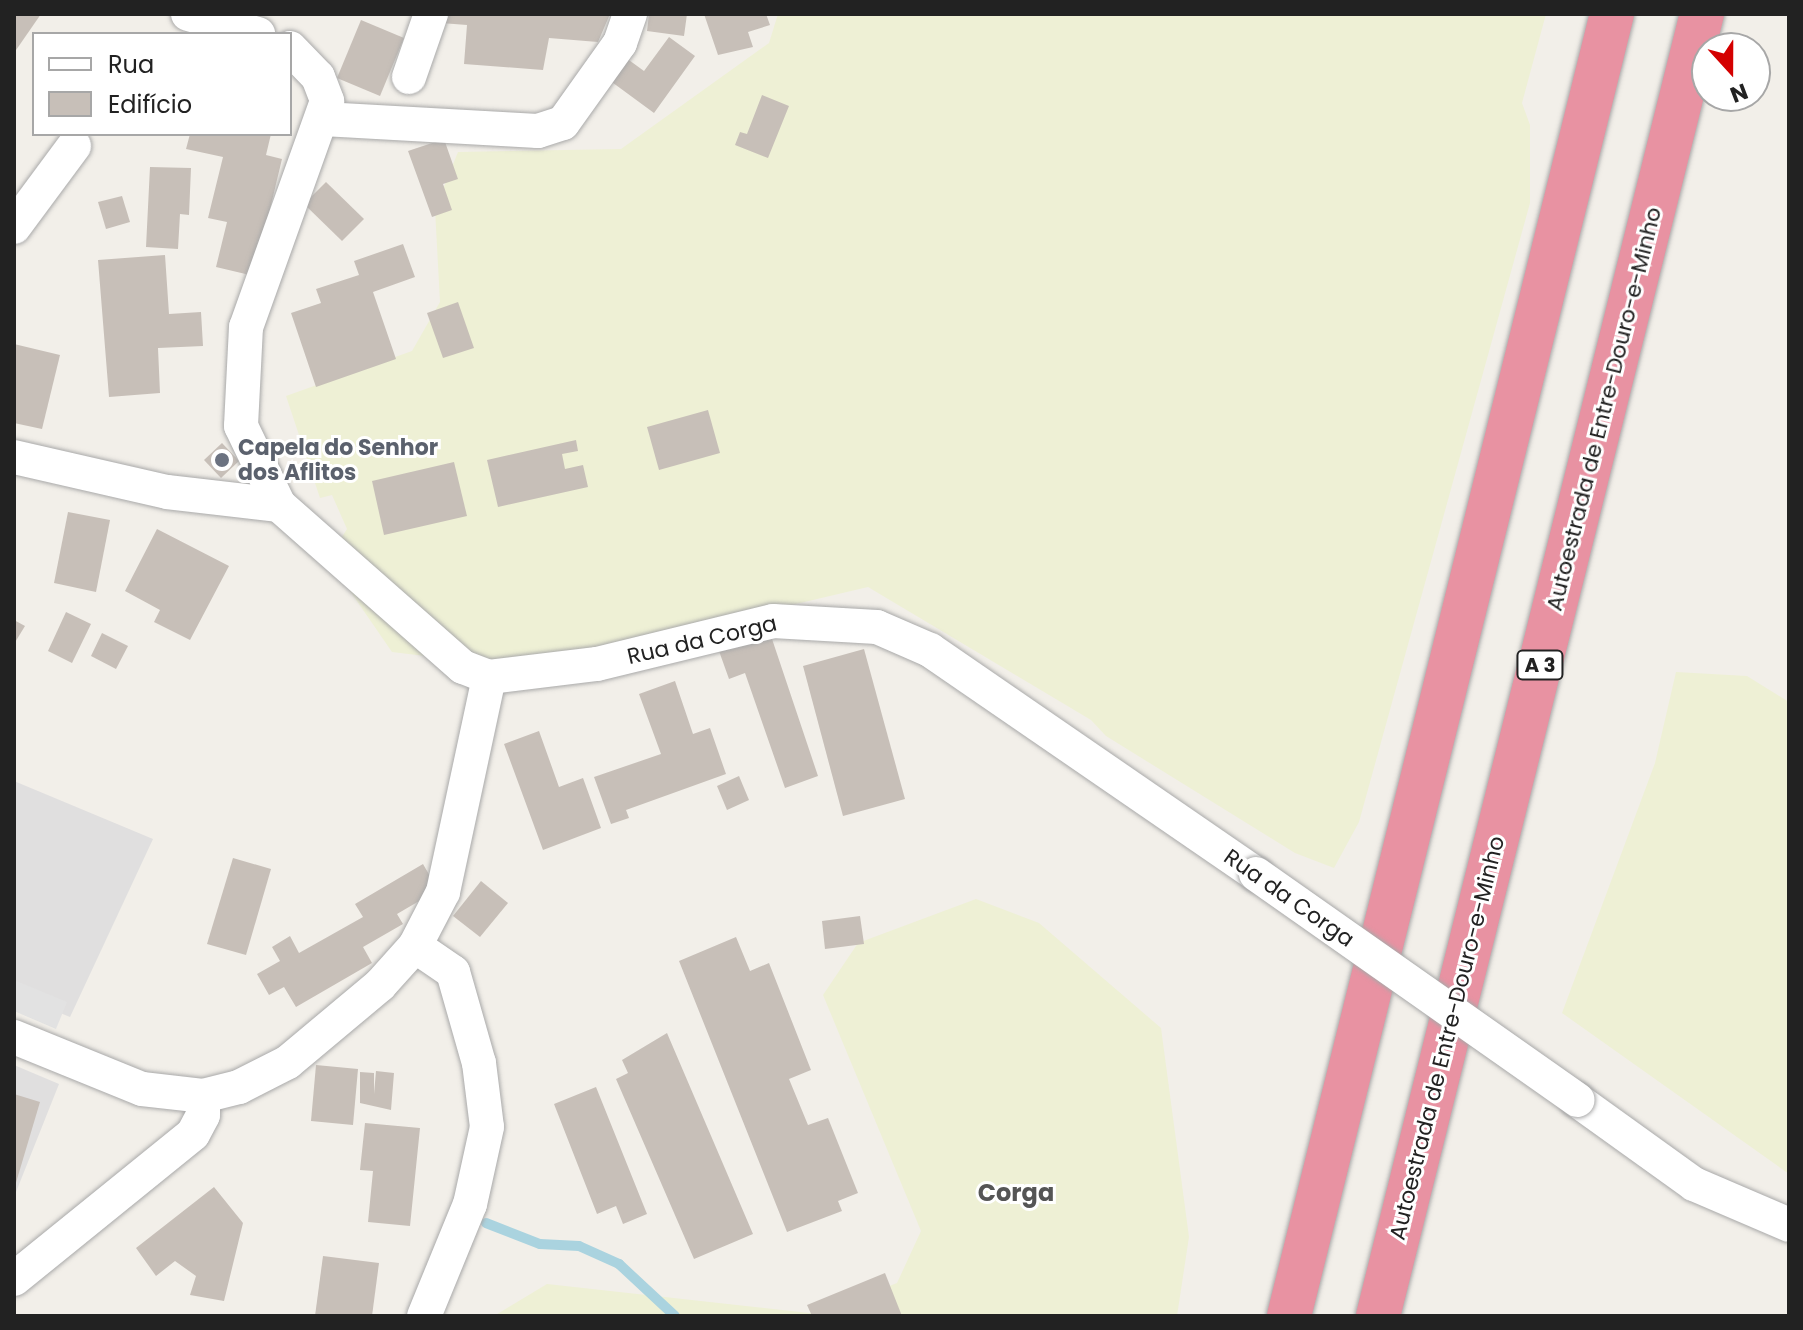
<!DOCTYPE html>
<meta charset="utf-8">
<style>
body{margin:0}
#map{position:relative;width:1803px;height:1330px;overflow:hidden;background:#f2efe9;font-family:Poppins,sans-serif}
div>[style]{position:absolute}
[style*='--x']{left:calc(var(--x)*1px);top:calc(var(--y)*1px);width:calc(var(--w)*1px);rotate:calc(var(--a)*1deg)}
.residential>*{inset:0;background:#e0dfdf}
.farmland>*{inset:0;background:#eef0d5}
.parking>*{inset:0;background:#e2e2e2}
.stream>*{height:10px;margin:-5px;padding:0 5px;transform-origin:5px;border-radius:5px;background:#aad3df}
.building>*{inset:0;background:#c7bfb8}
.roads{filter:drop-shadow(0 0 2px #a9a9a9) drop-shadow(0 0 2px #a9a9a9)}
.street>*{height:34px;margin:-17px;padding:0 17px;transform-origin:17px;border-radius:17px;background:#fff}
.highway>*{height:44px;margin:-22px;padding:0 22px;transform-origin:22px;border-radius:22px;background:#e892a2}
.bridges{filter:drop-shadow(0 0 2px #a9a9a9) drop-shadow(0 0 2px #a9a9a9)}
.street-bridge>*{height:34px;margin:-17px;padding:0 17px;transform-origin:17px;border-radius:17px;background:#fff}
.dots>*{width:22px;height:22px;translate:-50% -50%;box-sizing:border-box;border:4px solid #fff;border-radius:50%}
span{translate:-50% -50%;white-space:nowrap;text-align:center;line-height:1.15;-webkit-text-stroke:6px #fff;paint-order:stroke}
.shield-label span{padding:2px 6px;background:#fff;border:2px solid;border-radius:6px;-webkit-text-stroke-width:0}
.shield-label{font-size:20px;color:#222;font-weight:700}
.street-label{font-size:22px;color:#222}
.worship-label{font-size:22px;color:#5b616d;font-weight:700}
.left{translate:0 -50%;text-align:left}
.neighbourhood-label{font-size:24px;color:#555;font-weight:700}
.frame{position:absolute;inset:0;border:16px solid #222;pointer-events:none}
.legend{position:absolute;left:32px;top:32px;width:260px;height:104px;box-sizing:border-box;background:#fff;border:2px solid #a7a7a7;margin:0;padding:10px 14px;list-style:none;font-size:24px;color:#222}
.legend li{display:flex;align-items:center;gap:16px;height:40px}
.legend b{width:40px;border:2px solid #a7a7a7}
.north{position:absolute;left:1691px;top:32px;width:80px;height:80px;box-sizing:border-box;background:#fff;border:2px solid #a7a7a7;border-radius:50%;rotate:159deg;font-size:22px;font-weight:700;line-height:32px;text-align:center;color:#222}
.north::after{content:'';display:block;margin:auto;width:28px;height:36px;background:#d40000;clip-path:polygon(50% 0,100% 100%,50% 72%,0 100%)}
</style>
<div id="map">
<div class="residential">
<div style="clip-path:polygon(14px 781px,153px 839px,70px 1017px,14px 994px)"></div>
<div style="clip-path:polygon(14px 1065px,59px 1084px,14px 1197px)"></div>
</div>
<div class="farmland">
<div style="clip-path:polygon(778px 14px,1546px 14px,1522px 103px,1530px 125px,1530px 203px,1359px 822px,1334px 868px,1295px 853px,1106px 736px,1091px 720px,868px 587px,524px 668px,392px 652px,328px 559px,347px 529px,332px 495px,320px 498px,286px 396px,412px 351px,440px 302px,435px 209px,458px 152px,621px 149px,769px 43px)"></div>
<div style="clip-path:polygon(1676px 672px,1747px 676px,1789px 702px,1789px 1174px,1562px 1013px,1655px 763px)"></div>
<div style="clip-path:polygon(976px 899px,1039px 923px,1161px 1028px,1189px 1237px,1177px 1316px,494px 1316px,547px 1284px,818px 1314px,897px 1283px,921px 1231px,823px 995px,858px 943px)"></div>
</div>
<div class="parking">
<div style="clip-path:polygon(14px 980px,67px 1002px,56px 1029px,14px 1011px)"></div>
</div>
<div class="stream">
<div style="--x:486;--y:1223;--w:58;--a:21.3"></div>
<div style="--x:540;--y:1244;--w:39;--a:3"></div>
<div style="--x:579;--y:1246;--w:44;--a:24.2"></div>
<div style="--x:619;--y:1264;--w:76;--a:42.9"></div>
</div>
<div class="building">
<div style="clip-path:polygon(14px 14px,41px 14px,14px 53px)"></div>
<div style="clip-path:polygon(442px 14px,610px 14px,598px 42px,549px 38px,543px 70px,464px 64px,467px 25px,441px 23px)"></div>
<div style="clip-path:polygon(649px 14px,687px 14px,684px 36px,647px 31px)"></div>
<div style="clip-path:polygon(704px 14px,766px 14px,770px 25px,748px 32px,753px 47px,718px 55px)"></div>
<div style="clip-path:polygon(361px 20px,404px 38px,380px 96px,337px 78px)"></div>
<div style="clip-path:polygon(669px 37px,695px 56px,654px 113px,605px 77px,622px 55px,644px 71px)"></div>
<div style="clip-path:polygon(762px 95px,789px 106px,768px 158px,735px 145px,740px 132px,747px 134px)"></div>
<div style="clip-path:polygon(190px 134px,271px 134px,266px 155px,282px 159px,254px 276px,216px 267px,227px 222px,208px 218px,223px 157px,186px 149px)"></div>
<div style="clip-path:polygon(444px 139px,458px 179px,443px 184px,452px 210px,432px 217px,408px 151px)"></div>
<div style="clip-path:polygon(150px 167px,191px 168px,189px 215px,180px 214px,178px 249px,146px 247px)"></div>
<div style="clip-path:polygon(326px 182px,364px 219px,342px 241px,304px 204px)"></div>
<div style="clip-path:polygon(122px 196px,130px 222px,106px 229px,98px 202px)"></div>
<div style="clip-path:polygon(403px 244px,415px 277px,373px 292px,396px 359px,316px 387px,291px 313px,321px 303px,316px 289px,359px 275px,354px 261px)"></div>
<div style="clip-path:polygon(165px 255px,169px 314px,201px 312px,203px 346px,158px 348px,160px 393px,109px 397px,98px 260px)"></div>
<div style="clip-path:polygon(458px 302px,474px 348px,443px 358px,427px 313px)"></div>
<div style="clip-path:polygon(14px 344px,60px 355px,42px 429px,14px 423px)"></div>
<div style="clip-path:polygon(708px 410px,720px 453px,659px 470px,647px 427px)"></div>
<div style="clip-path:polygon(576px 440px,578px 451px,562px 454px,565px 469px,583px 465px,588px 487px,498px 507px,487px 460px)"></div>
<div style="clip-path:polygon(222px 443px,239px 461px,221px 478px,204px 460px)"></div>
<div style="clip-path:polygon(454px 462px,467px 516px,384px 535px,372px 481px)"></div>
<div style="clip-path:polygon(68px 512px,110px 520px,96px 592px,54px 583px)"></div>
<div style="clip-path:polygon(157px 529px,229px 566px,190px 640px,154px 622px,160px 610px,125px 591px)"></div>
<div style="clip-path:polygon(66px 612px,91px 624px,72px 663px,48px 651px)"></div>
<div style="clip-path:polygon(14px 620px,25px 626px,14px 644px)"></div>
<div style="clip-path:polygon(102px 633px,128px 646px,116px 669px,91px 656px)"></div>
<div style="clip-path:polygon(770px 633px,818px 776px,785px 788px,745px 673px,729px 679px,719px 651px)"></div>
<div style="clip-path:polygon(864px 649px,905px 799px,843px 816px,803px 666px)"></div>
<div style="clip-path:polygon(675px 681px,693px 734px,710px 728px,726px 774px,626px 810px,629px 818px,611px 824px,594px 777px,661px 754px,639px 694px)"></div>
<div style="clip-path:polygon(539px 731px,559px 787px,583px 778px,601px 828px,543px 850px,504px 744px)"></div>
<div style="clip-path:polygon(739px 776px,749px 800px,727px 810px,717px 786px)"></div>
<div style="clip-path:polygon(233px 858px,271px 869px,246px 955px,207px 944px)"></div>
<div style="clip-path:polygon(423px 864px,438px 890px,397px 914px,403px 924px,363px 947px,372px 963px,296px 1007px,284px 987px,269px 995px,257px 974px,280px 961px,272px 947px,290px 936px,299px 953px,363px 917px,355px 904px)"></div>
<div style="clip-path:polygon(481px 881px,508px 903px,480px 937px,453px 916px)"></div>
<div style="clip-path:polygon(860px 916px,864px 944px,825px 949px,822px 921px)"></div>
<div style="clip-path:polygon(736px 937px,750px 971px,769px 963px,811px 1070px,789px 1079px,808px 1125px,828px 1118px,858px 1193px,838px 1201px,842px 1211px,787px 1232px,679px 961px)"></div>
<div style="clip-path:polygon(667px 1033px,753px 1234px,694px 1259px,616px 1079px,628px 1073px,622px 1060px)"></div>
<div style="clip-path:polygon(316px 1065px,358px 1069px,353px 1125px,311px 1121px)"></div>
<div style="clip-path:polygon(376px 1071px,394px 1073px,391px 1110px,360px 1103px,360px 1072px,374px 1073px,374px 1094px)"></div>
<div style="clip-path:polygon(596px 1087px,647px 1214px,623px 1224px,616px 1206px,597px 1214px,554px 1104px)"></div>
<div style="clip-path:polygon(14px 1094px,40px 1102px,15px 1186px,14px 1186px)"></div>
<div style="clip-path:polygon(365px 1123px,420px 1128px,410px 1226px,368px 1222px,373px 1171px,360px 1170px)"></div>
<div style="clip-path:polygon(214px 1187px,243px 1223px,224px 1301px,190px 1295px,196px 1276px,175px 1261px,156px 1276px,136px 1248px)"></div>
<div style="clip-path:polygon(323px 1256px,379px 1263px,372px 1316px,315px 1316px)"></div>
<div style="clip-path:polygon(885px 1273px,902px 1316px,812px 1316px,807px 1305px)"></div>
</div>
<div class="roads">
<div class="street">
<div style="--x:188;--y:14;--w:73;--a:15.9"></div>
<div style="--x:290;--y:48;--w:40;--a:46"></div>
<div style="--x:318;--y:77;--w:26;--a:69"></div>
<div style="--x:327;--y:101;--w:240;--a:109.7"></div>
<div style="--x:246;--y:327;--w:99;--a:92.9"></div>
<div style="--x:241;--y:426;--w:88;--a:64.3"></div>
<div style="--x:279;--y:505;--w:245;--a:41.4"></div>
<div style="--x:463;--y:667;--w:28;--a:21"></div>
<div style="--x:489;--y:677;--w:109;--a:-6.9"></div>
<div style="--x:597;--y:664;--w:181;--a:-13.7"></div>
<div style="--x:773;--y:621;--w:104;--a:3.3"></div>
<div style="--x:877;--y:627;--w:58;--a:23.5"></div>
<div style="--x:930;--y:650;--w:396;--a:34.5"></div>
<div style="--x:409;--y:77;--w:67;--a:-70.8"></div>
<div style="--x:323;--y:119;--w:215;--a:3.2"></div>
<div style="--x:538;--y:131;--w:26;--a:-18"></div>
<div style="--x:563;--y:123;--w:98;--a:-54.5"></div>
<div style="--x:620;--y:43;--w:31;--a:-71"></div>
<div style="--x:14;--y:227;--w:101;--a:-53.5"></div>
<div style="--x:14;--y:457;--w:157;--a:12.9"></div>
<div style="--x:167;--y:492;--w:113;--a:6.6"></div>
<div style="--x:415;--y:946;--w:46;--a:34.4"></div>
<div style="--x:453;--y:972;--w:95;--a:74.1"></div>
<div style="--x:479;--y:1063;--w:64;--a:82.9"></div>
<div style="--x:487;--y:1127;--w:79;--a:102.4"></div>
<div style="--x:470;--y:1204;--w:121;--a:112.3"></div>
<div style="--x:14;--y:1037;--w:138;--a:22.1"></div>
<div style="--x:142;--y:1089;--w:61;--a:6.5"></div>
<div style="--x:1577;--y:1100;--w:144;--a:35.7"></div>
<div style="--x:1694;--y:1184;--w:103;--a:23.3"></div>
<div style="--x:14;--y:1279;--w:230;--a:-39"></div>
<div style="--x:193;--y:1134;--w:21;--a:-62"></div>
<div style="--x:203;--y:1115;--w:19;--a:-90"></div>
<div style="--x:203;--y:1096;--w:37;--a:-14"></div>
<div style="--x:239;--y:1087;--w:55;--a:-27"></div>
<div style="--x:288;--y:1062;--w:120;--a:-39.9"></div>
<div style="--x:380;--y:985;--w:52;--a:-48.1"></div>
<div style="--x:415;--y:946;--w:61;--a:-62.6"></div>
<div style="--x:443;--y:892;--w:220;--a:-77.9"></div>
</div>
<div class="highway">
<div style="--x:1289;--y:1316;--w:1341;--a:-76.07"></div>
<div style="--x:1378;--y:1316;--w:1342;--a:-76.03"></div>
</div>
</div>
<div class="bridges">
<div class="street-bridge">
<div style="--x:1256;--y:874;--w:393;--a:35.1"></div>
</div>
</div>
<div class="dots">
<div style="left:222px;top:460px;background:#6b7280"></div>
</div>
<div class="shield-label">
<span style="left:1540px;top:665px">A 3</span>
</div>
<div class="street-label">
<span style="left:1604px;top:409px;rotate:-76deg">Autoestrada de Entre-Douro-e-Minho</span>
<span style="left:702px;top:640px;rotate:-13deg">Rua da Corga</span>
<span style="left:1289px;top:898px;rotate:35deg">Rua da Corga</span>
<span style="left:1447px;top:1038px;rotate:-76deg">Autoestrada de Entre-Douro-e-Minho</span>
</div>
<div class="worship-label">
<span class="left" style="left:238px;top:460px">Capela do Senhor<br>dos Aflitos</span>
</div>
<div class="neighbourhood-label">
<span style="left:1016px;top:1193px">Corga</span>
</div>
<div class="frame"></div>
<ul class="legend">
<li><b style="height:10px;background:#fff"></b>Rua</li>
<li><b style="height:22px;background:#c7bfb8"></b>Edifício</li>
</ul>
<div class="north">N</div>
</div>
